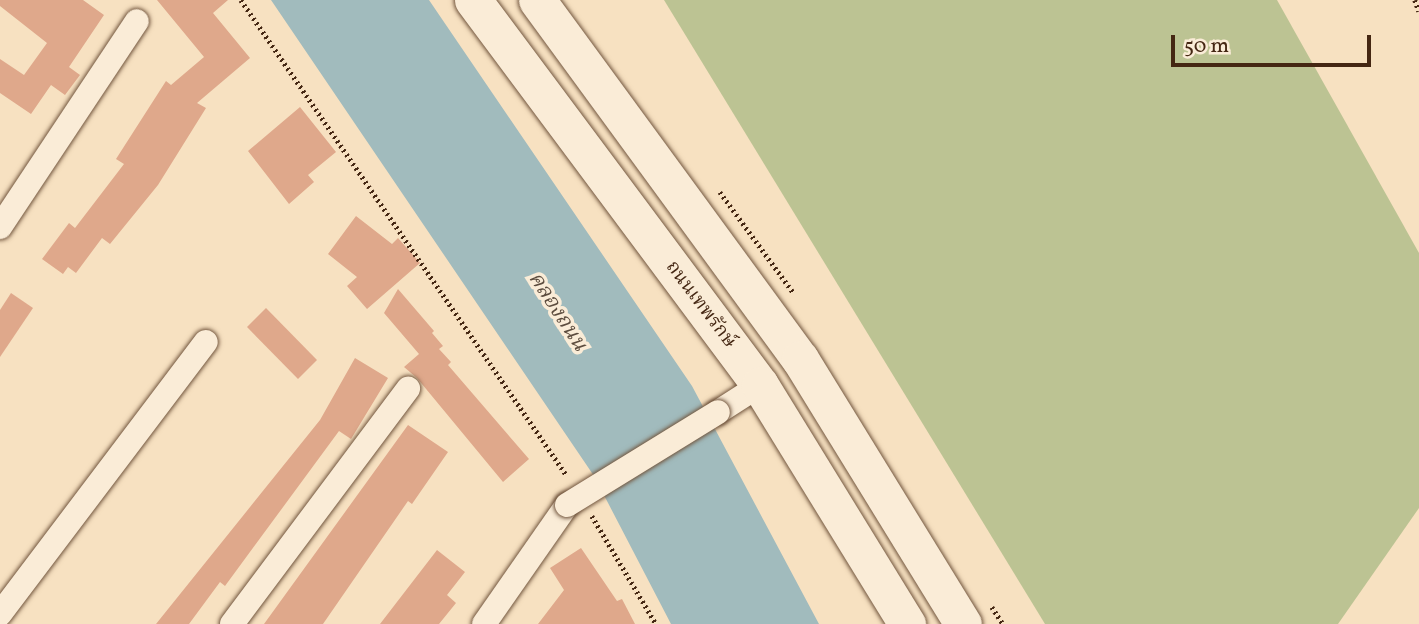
<!DOCTYPE html>
<meta charset="utf-8">
<style>
body{margin:0}
#map{position:relative;width:1419px;height:624px;overflow:hidden;background:#f7e1c1;font-family:Vollkorn,"Noto Serif Thai",serif}
div>[style]{position:absolute}
[style*='--x']{left:calc(var(--x)*1px);top:calc(var(--y)*1px);width:calc(var(--w)*1px);rotate:calc(var(--a)*1deg)}
.green>*{inset:0;background:#bcc393}
.water>*{inset:0;background:#a1bbbd}
.building>*{inset:0;background:#dfa88b}
.path>*{height:4.5px;margin-top:-2.25px;transform-origin:0;background:repeating-linear-gradient(90deg,#452713 0 2px,transparent 0 5.5px)}
.roads{filter:drop-shadow(0 0 2px #72563e) drop-shadow(0 0 2px #72563e)}
.street>*{height:24px;margin:-12px;padding:0 12px;transform-origin:12px;border-radius:12px;background:#faecd7}
.secondary>*{height:37px;margin:-18.5px;padding:0 18.5px;transform-origin:18.5px;border-radius:18.5px;background:#faecd7}
.bridges{filter:drop-shadow(0 0 2px #72563e) drop-shadow(0 0 2px #72563e)}
.street-bridge>*{height:24px;margin:-12px;padding:0 12px;transform-origin:12px;border-radius:12px;background:#faecd7}
span{translate:-50% -50%;white-space:nowrap;text-align:center;line-height:1.15;-webkit-text-stroke:7px #faecd7;paint-order:stroke}
.street-label{font-size:19px;color:#452713}
.water-label{font-size:21px;color:#5c4c3e;font-style:italic}
.scale{position:absolute;left:1171px;top:35px;width:200px;height:32px;box-sizing:border-box;border:4px solid #452713;border-top:0;padding-left:9px;font-size:21px;line-height:24px;white-space:nowrap;color:#452713;-webkit-text-stroke:5px #faecd7;paint-order:stroke}
</style>
<div id="map">
<div class="green">
<div style="clip-path:polygon(664px 0,1277px 0,1419px 253px,1419px 508px,1338px 624px,1045px 624px)"></div>
</div>
<div class="water">
<div style="clip-path:polygon(271px 0,429px 0,692px 386px,819px 624px,671px 624px,594px 476px)"></div>
</div>
<div class="building">
<div style="clip-path:polygon(0 0,83px 0,104px 15px,69px 67px,80px 75px,65px 95px,51px 85px,31px 114px,0 93px,0 59px,24px 75px,47px 43px,0 6px)"></div>
<div style="clip-path:polygon(157px 0,228px 0,213px 13px,250px 58px,197px 103px,206px 108px,158px 185px,110px 244px,102px 238px,76px 273px,68px 267px,63px 274px,42px 259px,69px 223px,75px 228px,124px 164px,116px 159px,166px 81px,171px 85px,204px 57px)"></div>
<div style="clip-path:polygon(300px 107px,336px 152px,308px 175px,314px 182px,289px 204px,248px 151px)"></div>
<div style="clip-path:polygon(356px 216px,392px 244px,398px 238px,420px 263px,367px 309px,347px 286px,357px 277px,328px 254px)"></div>
<div style="clip-path:polygon(398px 289px,434px 331px,432px 333px,443px 346px,439px 349px,451px 362px,448px 365px,529px 459px,503px 482px,417px 378px,404px 367px,419px 354px,384px 313px)"></div>
<div style="clip-path:polygon(11px 293px,33px 308px,0 357px,0 310px)"></div>
<div style="clip-path:polygon(266px 308px,317px 360px,298px 379px,247px 327px)"></div>
<div style="clip-path:polygon(355px 358px,388px 378px,351px 439px,339px 431px,225px 586px,220px 582px,189px 624px,156px 624px,320px 420px)"></div>
<div style="clip-path:polygon(408px 425px,448px 452px,412px 504px,408px 501px,323px 624px,264px 624px)"></div>
<div style="clip-path:polygon(581px 548px,617px 601px,622px 599px,635px 624px,538px 624px,564px 590px,550px 568px)"></div>
<div style="clip-path:polygon(437px 550px,465px 572px,447px 595px,456px 603px,439px 624px,380px 624px)"></div>
</div>
<div class="path">
<div style="--x:241;--y:0;--w:577;--a:55.59"></div>
<div style="--x:1415;--y:0;--w:12;--a:70"></div>
<div style="--x:720;--y:192;--w:124;--a:53.9"></div>
<div style="--x:592;--y:516;--w:126;--a:59.3"></div>
<div style="--x:992;--y:607;--w:20;--a:57"></div>
</div>
<div class="roads">
<div class="street">
<div style="--x:0;--y:227;--w:247;--a:-56.4"></div>
<div style="--x:718;--y:412;--w:50;--a:-32.7"></div>
<div style="--x:0;--y:614;--w:341;--a:-52.9"></div>
<div style="--x:232;--y:624;--w:294;--a:-53.2"></div>
<div style="--x:484;--y:624;--w:145;--a:-55.1"></div>
</div>
<div class="secondary">
<div style="--x:473;--y:0;--w:480;--a:53.3"></div>
<div style="--x:760;--y:385;--w:281;--a:58.4"></div>
<div style="--x:537;--y:0;--w:445;--a:53.8"></div>
<div style="--x:800;--y:359;--w:311;--a:58.4"></div>
</div>
</div>
<div class="bridges">
<div class="street-bridge">
<div style="--x:567;--y:505;--w:177;--a:-31.6"></div>
</div>
</div>
<div class="street-label">
<span style="left:700px;top:305px;rotate:53deg">ถนนเทพรักษ์</span>
</div>
<div class="water-label">
<span style="left:557px;top:312px;rotate:57deg">คลองถนน</span>
</div>
<div class="scale">50 m</div>
</div>
